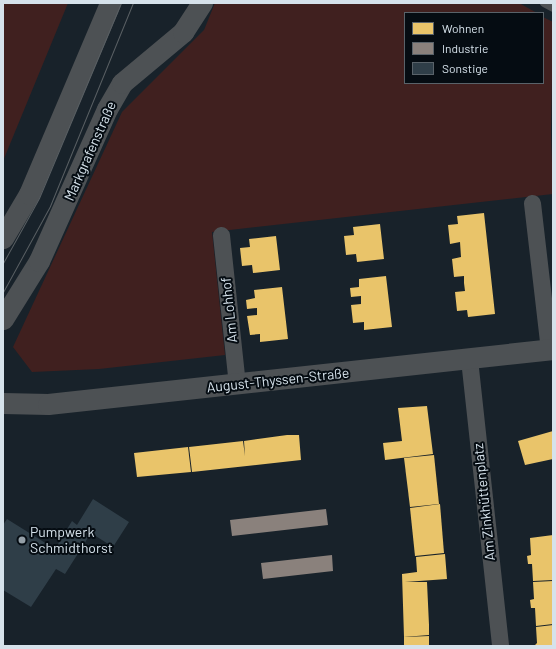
<!DOCTYPE html>
<meta charset="utf-8">
<style>
body{margin:0}
#map{position:relative;width:556px;height:649px;overflow:hidden;background:#18222a;font-family:Barlow,sans-serif}
div>[style]{position:absolute}
[style*='--x']{left:calc(var(--x)*1px);top:calc(var(--y)*1px);width:calc(var(--w)*1px);rotate:calc(var(--a)*1deg)}
.green>*{inset:0;background:#40201f}
.homes>*{inset:0;background:#e9c46a}
.industry>*{inset:0;background:#8a817c}
.building>*{inset:0;background:#2f3e48}
.service>*{height:8px;margin:-4px;padding:0 4px;transform-origin:4px;border-radius:4px;background:#4d5154}
.minor>*{height:17px;margin:-8.5px;padding:0 8.5px;transform-origin:8.5px;border-radius:8.5px;background:#4d5154}
.tertiary>*{height:21px;margin:-10.5px;padding:0 10.5px;transform-origin:10.5px;border-radius:10.5px;background:#4d5154}
.tram>*{height:1px;margin:-0.5px;padding:0 0.5px;transform-origin:0.5px;border-radius:0.5px;background:#595f63}
.dots>*{width:11px;height:11px;translate:-50% -50%;box-sizing:border-box;border:2px solid #050c12;border-radius:50%}
span{translate:-50% -50%;white-space:nowrap;text-align:center;line-height:1.15;-webkit-text-stroke:4px #050c12;paint-order:stroke}
.street-label{font-size:14px;color:#d6e2eb}
.poi-label{font-size:14px;color:#d6e2eb}
.left{translate:0 -50%;text-align:left}
.frame{position:absolute;inset:0;border:4px solid #d6e2eb;pointer-events:none}
.legend{position:absolute;left:404px;top:12px;width:140px;height:72px;box-sizing:border-box;background:#050c12;border:1px solid #596269;margin:0;padding:5px 7px;list-style:none;font-size:12px;color:#d6e2eb}
.legend li{display:flex;align-items:center;gap:8px;height:20px}
.legend b{width:20px;border:1px solid #596269}
</style>
<div id="map">
<div class="green">
<div style="clip-path:polygon(3px 3px,68px 3px,3px 161px)"></div>
<div style="clip-path:polygon(215px 3px,519px 3px,537px 13px,405px 13px,405px 83px,543px 83px,543px 17px,553px 22px,551px 132px,553px 194px,212px 232px,225px 355px,99px 369px,32px 372px,13px 347px,122px 112px,204px 30px)"></div>
</div>
<div class="homes">
<div style="clip-path:polygon(484px 213px,495px 314px,468px 317px,467px 310px,457px 311px,455px 292px,465px 291px,464px 283px,464px 276px,454px 277px,452px 259px,461px 257px,460px 242px,450px 244px,448px 225px,458px 224px,457px 216px)"></div>
<div style="clip-path:polygon(380px 224px,384px 259px,357px 262px,356px 254px,346px 255px,344px 236px,354px 235px,353px 227px)"></div>
<div style="clip-path:polygon(276px 236px,280px 270px,253px 273px,252px 265px,242px 266px,240px 248px,250px 247px,249px 239px)"></div>
<div style="clip-path:polygon(386px 276px,392px 327px,364px 330px,364px 322px,353px 323px,351px 305px,361px 304px,361px 296px,351px 297px,350px 288px,359px 287px,359px 279px)"></div>
<div style="clip-path:polygon(282px 287px,288px 339px,260px 342px,260px 334px,250px 335px,247px 316px,257px 315px,257px 308px,247px 309px,246px 300px,255px 298px,254px 290px)"></div>
<div style="clip-path:polygon(427px 406px,433px 454px,385px 460px,383px 443px,402px 441px,398px 408px)"></div>
<div style="clip-path:polygon(553px 431px,553px 459px,525px 465px,518px 441px)"></div>
<div style="clip-path:polygon(287px 435px,299px 435px,301px 460px,192px 472px,189px 447px,243px 441px,245px 456px,244px 441px)"></div>
<div style="clip-path:polygon(188px 447px,191px 472px,137px 477px,134px 453px)"></div>
<div style="clip-path:polygon(434px 455px,439px 504px,410px 507px,404px 458px)"></div>
<div style="clip-path:polygon(440px 504px,444px 553px,415px 556px,410px 508px)"></div>
<div style="clip-path:polygon(553px 535px,553px 580px,533px 581px,532px 564px,528px 564px,527px 556px,531px 555px,530px 538px)"></div>
<div style="clip-path:polygon(445px 554px,447px 579px,405px 582px,427px 582px,429px 625px,429px 635px,404px 637px,402px 574px,417px 572px,416px 557px)"></div>
<div style="clip-path:polygon(553px 581px,553px 624px,536px 626px,535px 608px,531px 608px,530px 600px,534px 599px,533px 582px)"></div>
<div style="clip-path:polygon(553px 625px,553px 646px,534px 646px,537px 643px,536px 627px)"></div>
<div style="clip-path:polygon(429px 636px,429px 646px,404px 646px,404px 637px)"></div>
</div>
<div class="industry">
<div style="clip-path:polygon(326px 509px,328px 525px,232px 536px,230px 520px)"></div>
<div style="clip-path:polygon(332px 555px,333px 571px,263px 579px,261px 563px)"></div>
</div>
<div class="building">
<div style="clip-path:polygon(93px 499px,129px 522px,113px 547px,91px 533px,65px 574px,56px 569px,31px 607px,3px 590px,3px 525px,7px 519px,55px 549px,72px 521px,77px 525px)"></div>
</div>
<div class="service">
<div style="--x:544;--y:3;--w:10;--a:29"></div>
</div>
<div class="minor">
<div style="--x:532;--y:203;--w:148;--a:83.4"></div>
<div style="--x:221;--y:235;--w:150;--a:83.9"></div>
<div style="--x:469;--y:359;--w:289;--a:83.8"></div>
</div>
<div class="tertiary">
<div style="--x:3;--y:238;--w:51;--a:-59.4"></div>
<div style="--x:29;--y:194;--w:207;--a:-67"></div>
<div style="--x:3;--y:319;--w:68;--a:-58.2"></div>
<div style="--x:39;--y:261;--w:167;--a:-65.9"></div>
<div style="--x:107;--y:109;--w:30;--a:-60"></div>
<div style="--x:122;--y:83;--w:80;--a:-39.9"></div>
<div style="--x:183;--y:32;--w:35;--a:-57"></div>
<div style="--x:3;--y:403;--w:45;--a:1.3"></div>
<div style="--x:48;--y:404;--w:508;--a:-6.22"></div>
</div>
<div class="tram">
<div style="--x:3;--y:263;--w:74;--a:-61"></div>
<div style="--x:39;--y:198;--w:212;--a:-67.2"></div>
<div style="--x:3;--y:292;--w:98;--a:-61.3"></div>
<div style="--x:50;--y:206;--w:219;--a:-67.8"></div>
</div>
<div class="dots">
<div style="left:22px;top:540px;background:#949fa7"></div>
</div>
<div class="street-label">
<span style="left:90px;top:151px;rotate:-66deg">Markgrafenstraße</span>
<span style="left:229px;top:310px;rotate:-96deg">Am Lohhof</span>
<span style="left:278px;top:380px;rotate:-6deg">August-Thyssen-Straße</span>
<span style="left:484px;top:502px;rotate:-96deg">Am Zinkhüttenplatz</span>
</div>
<div class="poi-label">
<span class="left" style="left:30px;top:540px">Pumpwerk<br>Schmidthorst</span>
</div>
<div class="frame"></div>
<ul class="legend">
<li><b style="height:11px;background:#e9c46a"></b>Wohnen</li>
<li><b style="height:11px;background:#8a817c"></b>Industrie</li>
<li><b style="height:11px;background:#2f3e48"></b>Sonstige</li>
</ul>
</div>
